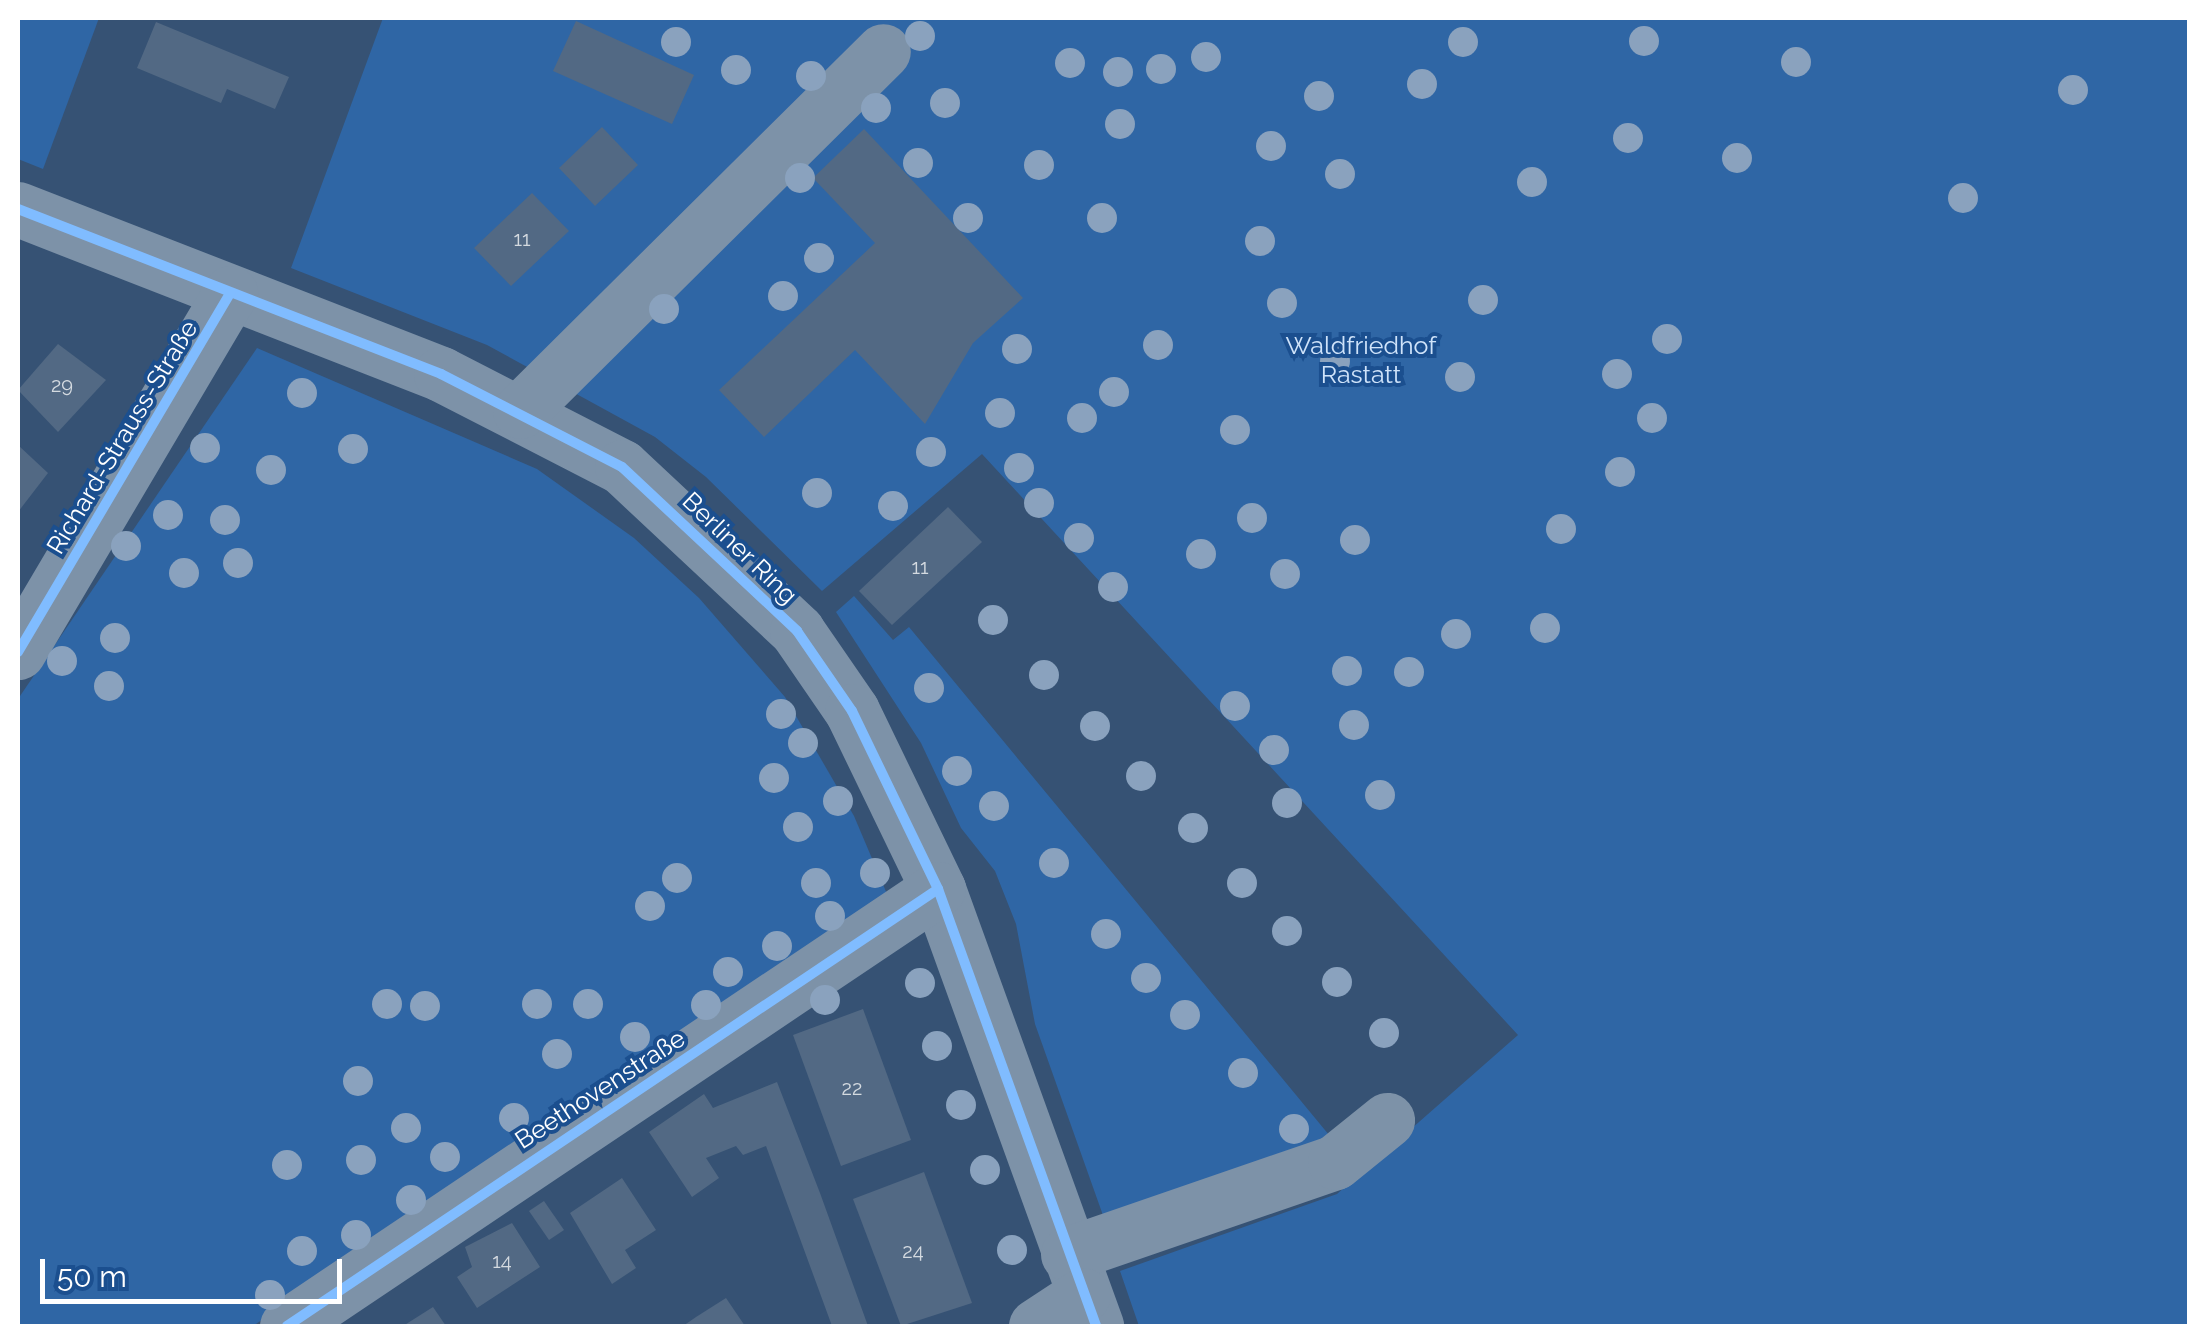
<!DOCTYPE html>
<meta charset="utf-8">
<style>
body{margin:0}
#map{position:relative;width:2207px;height:1344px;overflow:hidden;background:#365274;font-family:Raleway,sans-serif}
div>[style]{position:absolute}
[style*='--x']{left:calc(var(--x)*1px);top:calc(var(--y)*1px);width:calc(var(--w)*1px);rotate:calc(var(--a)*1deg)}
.green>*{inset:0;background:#2f66a5}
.building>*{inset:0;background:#526984}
.minor>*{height:55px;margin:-27.5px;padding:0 27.5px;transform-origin:27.5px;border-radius:27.5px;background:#7d92a8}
.cycleway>*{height:10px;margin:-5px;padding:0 5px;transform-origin:5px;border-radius:5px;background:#80bcff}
.trees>*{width:30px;height:30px;margin:-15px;border-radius:50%;background:#8aa2be}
span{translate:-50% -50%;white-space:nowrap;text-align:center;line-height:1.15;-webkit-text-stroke:8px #1b4f8f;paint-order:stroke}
.number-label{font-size:20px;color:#d4dae0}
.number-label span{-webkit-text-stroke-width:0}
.park-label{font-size:25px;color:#cfe3fa}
.street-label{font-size:25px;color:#fff}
.frame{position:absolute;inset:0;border:20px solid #fff;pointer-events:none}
.scale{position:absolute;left:40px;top:1259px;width:302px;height:45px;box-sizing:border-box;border:5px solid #fff;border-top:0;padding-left:12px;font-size:30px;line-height:35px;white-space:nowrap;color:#fff;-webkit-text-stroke:8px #1b4f8f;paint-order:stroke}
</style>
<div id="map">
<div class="green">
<div style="clip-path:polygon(18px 18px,99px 18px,43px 169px,18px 159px)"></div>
<div style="clip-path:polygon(383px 18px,2189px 18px,2189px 1326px,1139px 1326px,1120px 1271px,1337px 1194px,1518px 1035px,982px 454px,822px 591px,706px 477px,655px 437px,487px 345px,291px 268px)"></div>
<div style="clip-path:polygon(257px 348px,537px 469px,634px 538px,699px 598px,785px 697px,854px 816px,890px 901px,253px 1326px,18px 1326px,18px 699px)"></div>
<div style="clip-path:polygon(854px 596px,893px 640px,909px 627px,1334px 1141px,1105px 1221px,1035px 1024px,1016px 924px,995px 871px,961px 828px,921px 743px,836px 612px)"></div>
</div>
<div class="building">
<div style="clip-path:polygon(576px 21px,694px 75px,672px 124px,553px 71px)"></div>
<div style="clip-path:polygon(156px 22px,289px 77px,275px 109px,227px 89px,221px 103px,137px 68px)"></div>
<div style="clip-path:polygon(602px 127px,638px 165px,595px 206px,559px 168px)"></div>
<div style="clip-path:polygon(864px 129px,1023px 298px,973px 343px,925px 424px,855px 350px,764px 437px,719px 390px,875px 243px,813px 178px)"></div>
<div style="clip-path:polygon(532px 193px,569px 231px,511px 286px,474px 248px)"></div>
<div style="clip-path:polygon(58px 344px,106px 380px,58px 432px,18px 390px)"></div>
<div style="clip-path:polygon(18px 445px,48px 473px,18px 512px)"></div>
<div style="clip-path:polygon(948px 507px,982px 542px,892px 625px,859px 591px)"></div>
<div style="clip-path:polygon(863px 1009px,911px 1140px,841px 1166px,793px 1035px)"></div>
<div style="clip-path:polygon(777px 1082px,820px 1193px,868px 1326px,832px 1326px,766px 1146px,743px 1155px,736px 1146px,706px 1158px,719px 1178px,692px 1197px,649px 1132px,704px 1094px,713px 1108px)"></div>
<div style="clip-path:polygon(924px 1172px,972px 1303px,901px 1326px,853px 1199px)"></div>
<div style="clip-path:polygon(622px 1178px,656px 1230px,625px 1250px,636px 1268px,612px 1284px,570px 1213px)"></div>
<div style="clip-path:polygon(544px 1201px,564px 1230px,549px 1240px,529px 1211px)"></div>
<div style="clip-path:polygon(512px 1223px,540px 1267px,477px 1308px,457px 1277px,472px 1267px,465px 1247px)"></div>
<div style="clip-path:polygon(726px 1298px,745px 1326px,683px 1326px,696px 1317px)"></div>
<div style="clip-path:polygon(433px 1307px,446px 1326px,403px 1326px)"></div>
</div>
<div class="minor">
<div style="--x:18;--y:209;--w:454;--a:21.3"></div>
<div style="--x:441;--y:374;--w:203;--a:27.2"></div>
<div style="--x:622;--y:467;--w:240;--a:43.1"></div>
<div style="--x:797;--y:631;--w:97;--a:55.5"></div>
<div style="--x:852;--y:711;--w:198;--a:64.2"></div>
<div style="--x:938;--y:889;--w:465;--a:70.1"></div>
<div style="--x:520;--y:411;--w:511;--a:-44.76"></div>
<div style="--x:18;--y:652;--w:417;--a:-59.4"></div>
<div style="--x:1068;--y:1254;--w:282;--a:-19"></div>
<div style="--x:1335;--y:1162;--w:67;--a:-38.9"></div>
<div style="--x:287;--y:1326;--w:784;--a:-33.87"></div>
<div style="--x:1036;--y:1326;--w:56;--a:-33.4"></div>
</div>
<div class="cycleway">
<div style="--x:18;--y:209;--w:454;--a:21.3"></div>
<div style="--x:441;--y:374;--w:203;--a:27.2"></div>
<div style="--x:622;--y:467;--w:240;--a:43.1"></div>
<div style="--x:797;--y:631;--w:97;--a:55.5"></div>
<div style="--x:852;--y:711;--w:198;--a:64.2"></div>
<div style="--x:938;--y:889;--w:465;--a:70.1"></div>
<div style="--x:18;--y:652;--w:417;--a:-59.4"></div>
<div style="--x:287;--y:1326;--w:784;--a:-33.87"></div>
</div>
<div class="trees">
<div style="left:920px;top:36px"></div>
<div style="left:1644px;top:41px"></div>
<div style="left:676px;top:42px"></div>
<div style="left:1463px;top:42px"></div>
<div style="left:1206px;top:57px"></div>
<div style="left:1796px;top:62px"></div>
<div style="left:1070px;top:63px"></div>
<div style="left:1161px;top:69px"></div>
<div style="left:736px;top:70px"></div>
<div style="left:1118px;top:72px"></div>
<div style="left:811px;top:76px"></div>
<div style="left:1422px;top:84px"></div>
<div style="left:2073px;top:90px"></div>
<div style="left:1319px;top:96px"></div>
<div style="left:945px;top:103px"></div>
<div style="left:876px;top:108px"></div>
<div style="left:1120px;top:124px"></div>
<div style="left:1628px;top:138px"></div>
<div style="left:1271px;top:146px"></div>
<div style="left:1737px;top:158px"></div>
<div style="left:918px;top:163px"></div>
<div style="left:1039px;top:165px"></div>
<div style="left:1340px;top:174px"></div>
<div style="left:800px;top:178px"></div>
<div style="left:1532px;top:182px"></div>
<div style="left:1963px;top:198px"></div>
<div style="left:968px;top:218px"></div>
<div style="left:1102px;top:218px"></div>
<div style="left:1260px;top:241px"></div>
<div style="left:819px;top:258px"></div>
<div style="left:783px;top:296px"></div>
<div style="left:1483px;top:300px"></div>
<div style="left:1282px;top:303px"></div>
<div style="left:664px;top:309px"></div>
<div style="left:1667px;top:339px"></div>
<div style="left:1158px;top:345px"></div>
<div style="left:1017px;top:349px"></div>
<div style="left:1335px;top:361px"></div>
<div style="left:1617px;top:374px"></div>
<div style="left:1460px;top:377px"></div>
<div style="left:1114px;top:392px"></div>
<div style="left:302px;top:393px"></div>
<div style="left:1000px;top:413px"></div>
<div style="left:1082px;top:418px"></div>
<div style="left:1652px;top:418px"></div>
<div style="left:1235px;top:430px"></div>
<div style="left:205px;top:448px"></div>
<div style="left:353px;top:449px"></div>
<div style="left:931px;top:452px"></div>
<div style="left:1019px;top:468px"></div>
<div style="left:271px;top:470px"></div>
<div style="left:1620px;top:472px"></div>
<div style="left:817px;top:493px"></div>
<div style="left:1039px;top:503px"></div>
<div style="left:893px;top:506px"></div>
<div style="left:168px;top:515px"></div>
<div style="left:1252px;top:518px"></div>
<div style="left:225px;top:520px"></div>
<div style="left:1561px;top:529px"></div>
<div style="left:1079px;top:538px"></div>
<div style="left:1355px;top:540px"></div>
<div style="left:126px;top:546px"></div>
<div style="left:1201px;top:554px"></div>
<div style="left:238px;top:563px"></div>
<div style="left:184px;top:573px"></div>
<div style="left:1285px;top:574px"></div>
<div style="left:1113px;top:587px"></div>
<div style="left:993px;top:620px"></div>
<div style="left:1545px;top:628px"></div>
<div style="left:1456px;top:634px"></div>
<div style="left:115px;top:638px"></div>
<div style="left:62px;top:661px"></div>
<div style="left:1347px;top:671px"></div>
<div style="left:1409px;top:672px"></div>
<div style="left:1044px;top:675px"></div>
<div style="left:109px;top:686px"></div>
<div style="left:929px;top:688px"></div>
<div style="left:1235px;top:706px"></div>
<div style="left:781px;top:714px"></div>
<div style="left:1354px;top:725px"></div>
<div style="left:1095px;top:726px"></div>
<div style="left:803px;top:743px"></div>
<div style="left:1274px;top:750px"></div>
<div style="left:957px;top:771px"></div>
<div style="left:1141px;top:776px"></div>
<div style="left:774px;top:778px"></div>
<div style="left:1380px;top:795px"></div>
<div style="left:838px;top:801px"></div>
<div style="left:1287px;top:803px"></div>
<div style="left:994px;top:806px"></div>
<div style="left:798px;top:827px"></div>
<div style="left:1193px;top:828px"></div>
<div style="left:1054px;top:863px"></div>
<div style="left:875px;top:873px"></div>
<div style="left:677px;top:878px"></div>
<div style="left:816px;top:883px"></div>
<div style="left:1242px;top:883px"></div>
<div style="left:650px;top:906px"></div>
<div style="left:830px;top:916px"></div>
<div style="left:1287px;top:931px"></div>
<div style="left:1106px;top:934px"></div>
<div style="left:777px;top:946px"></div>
<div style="left:728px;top:972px"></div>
<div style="left:1146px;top:978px"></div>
<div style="left:1337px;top:982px"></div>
<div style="left:920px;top:983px"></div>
<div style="left:825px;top:1000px"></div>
<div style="left:387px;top:1004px"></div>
<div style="left:537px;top:1004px"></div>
<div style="left:588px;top:1004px"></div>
<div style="left:706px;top:1005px"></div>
<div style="left:425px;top:1006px"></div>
<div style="left:1185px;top:1015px"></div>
<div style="left:1384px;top:1033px"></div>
<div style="left:635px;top:1037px"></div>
<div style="left:937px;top:1046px"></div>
<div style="left:557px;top:1054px"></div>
<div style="left:1243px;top:1073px"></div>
<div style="left:358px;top:1081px"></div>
<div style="left:961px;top:1105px"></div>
<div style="left:514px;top:1118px"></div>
<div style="left:406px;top:1128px"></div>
<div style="left:1294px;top:1129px"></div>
<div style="left:445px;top:1157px"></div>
<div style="left:361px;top:1160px"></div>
<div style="left:287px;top:1165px"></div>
<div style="left:985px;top:1170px"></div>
<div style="left:411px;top:1200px"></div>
<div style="left:356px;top:1235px"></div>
<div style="left:1012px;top:1250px"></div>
<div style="left:302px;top:1251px"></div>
<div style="left:270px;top:1295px"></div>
</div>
<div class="number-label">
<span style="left:522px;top:239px">11</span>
<span style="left:62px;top:385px">29</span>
<span style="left:920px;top:567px">11</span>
<span style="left:852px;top:1088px">22</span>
<span style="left:913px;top:1251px">24</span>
<span style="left:502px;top:1261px">14</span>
</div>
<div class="park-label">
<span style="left:1361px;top:360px">Waldfriedhof<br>Rastatt</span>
</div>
<div class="street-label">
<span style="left:122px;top:437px;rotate:-59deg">Richard-Strauss-Straße</span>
<span style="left:740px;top:548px;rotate:44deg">Berliner Ring</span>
<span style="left:600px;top:1089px;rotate:-33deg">Beethovenstraße</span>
</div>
<div class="frame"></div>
<div class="scale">50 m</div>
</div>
